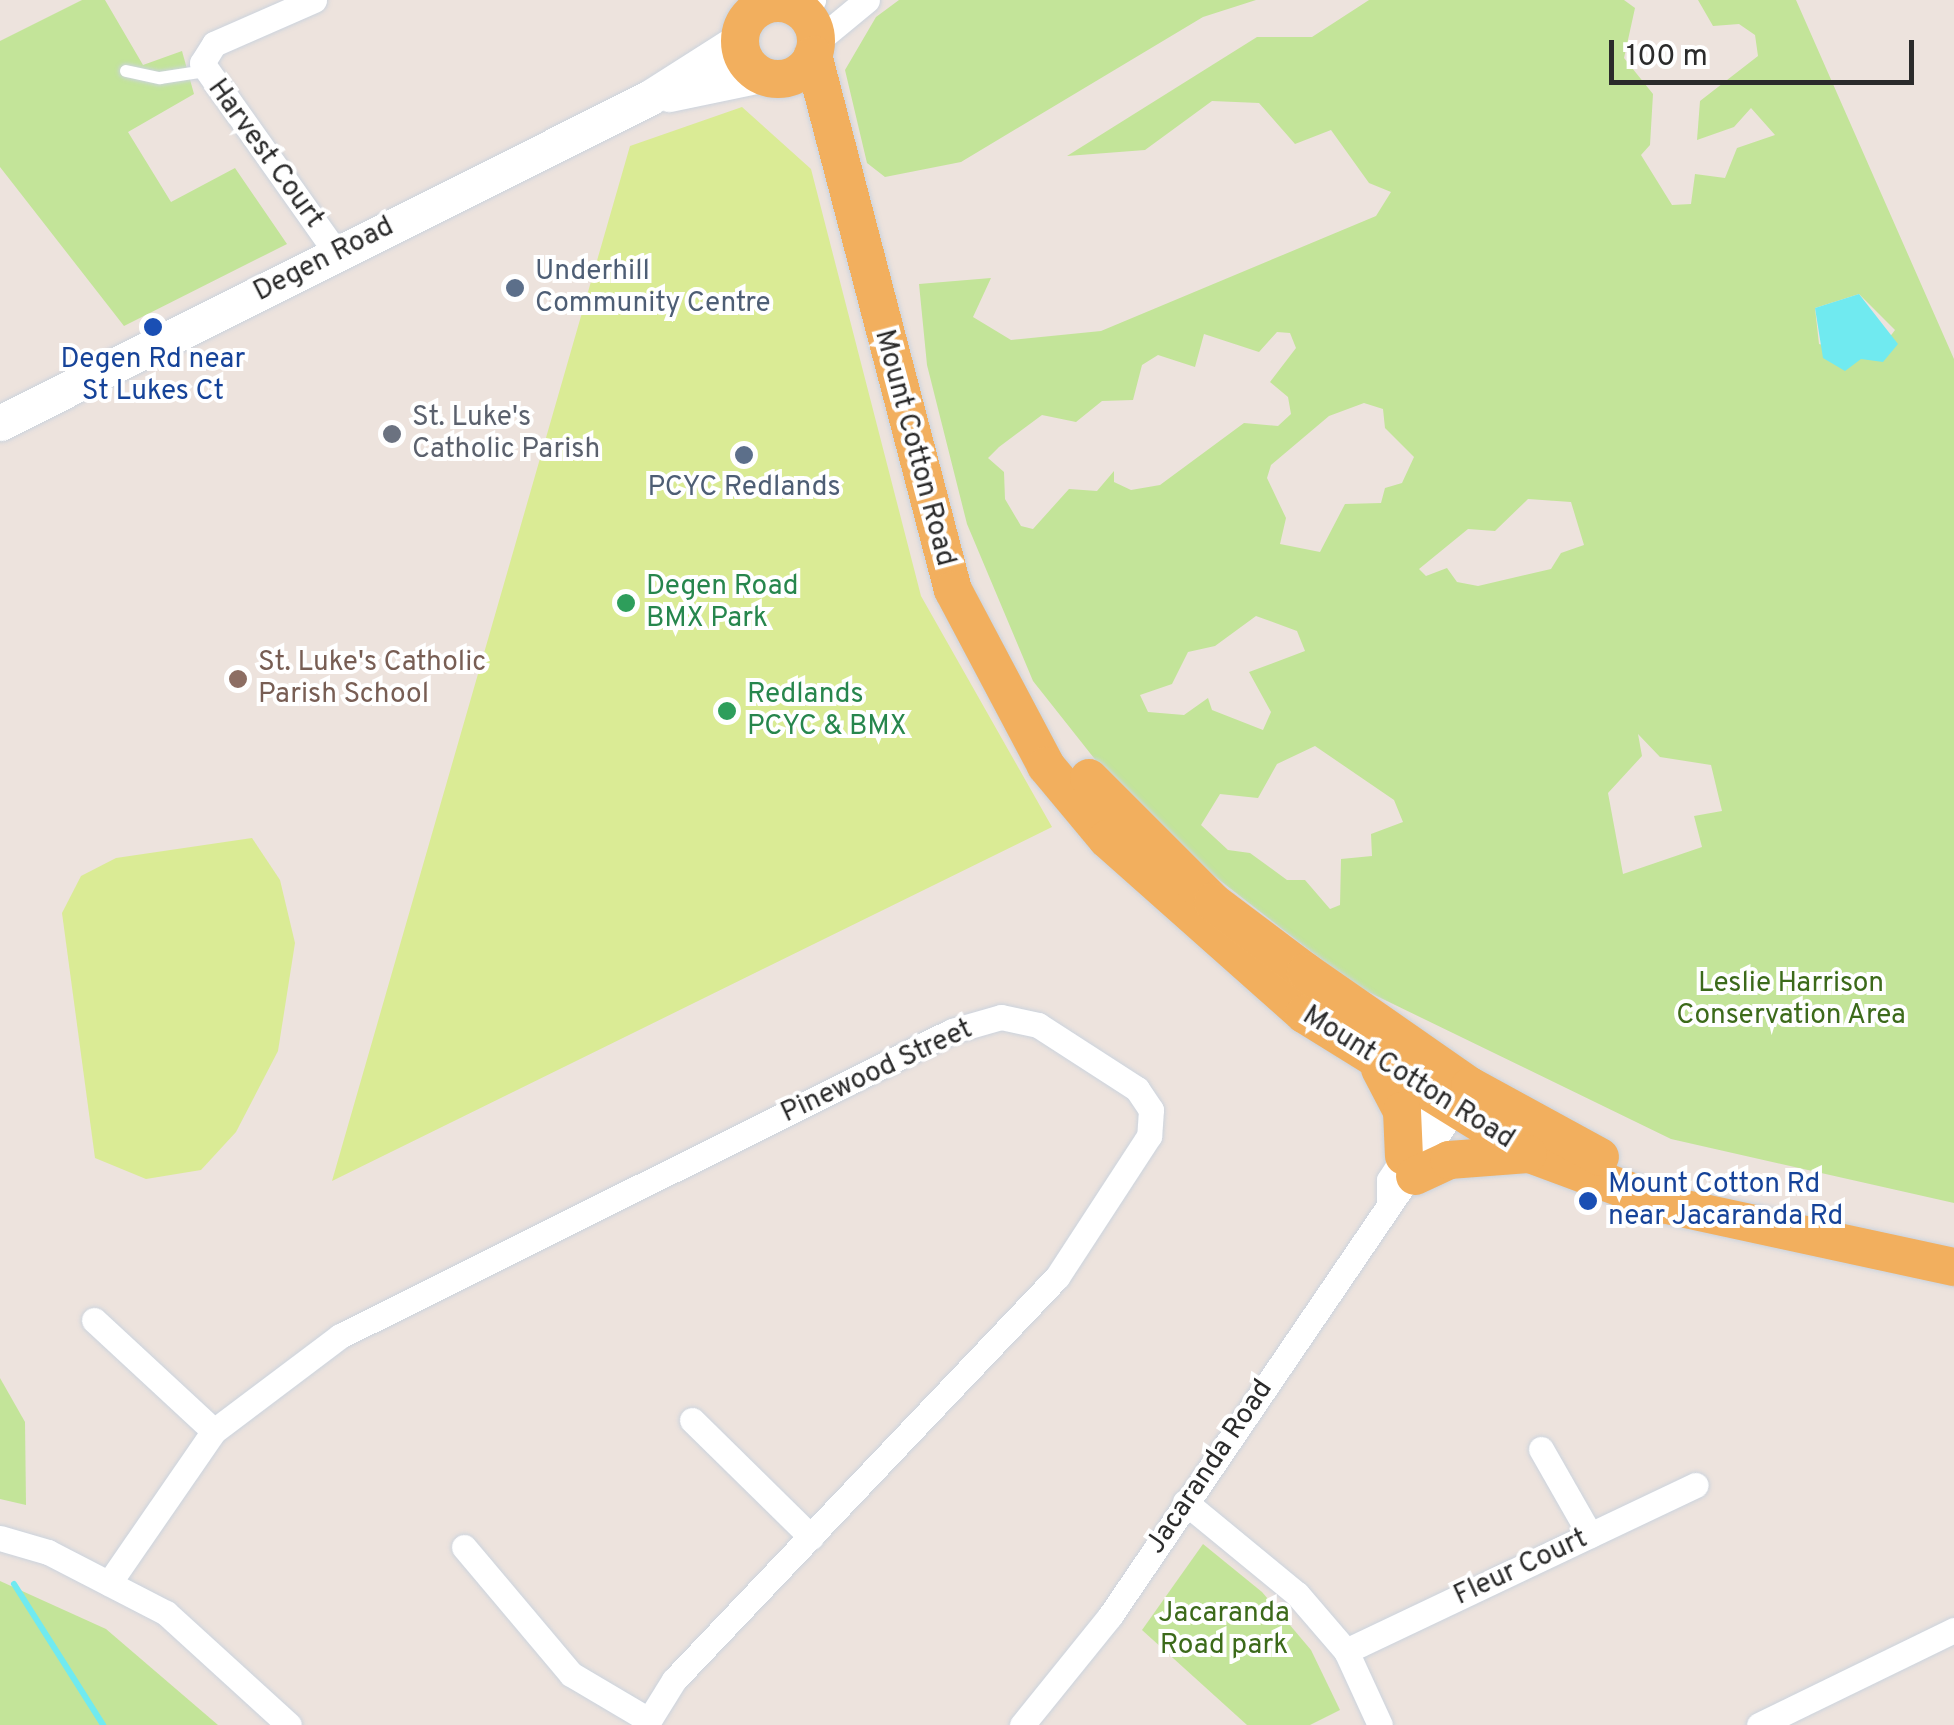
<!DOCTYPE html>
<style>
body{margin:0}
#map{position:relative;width:1954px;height:1725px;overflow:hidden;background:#ede3dd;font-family:Overpass,sans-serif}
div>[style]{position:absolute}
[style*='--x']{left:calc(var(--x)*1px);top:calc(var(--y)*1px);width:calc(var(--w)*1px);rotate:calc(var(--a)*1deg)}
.green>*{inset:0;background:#c3e499}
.pitch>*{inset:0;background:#daeb95}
.water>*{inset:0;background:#70eaf0}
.stream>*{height:6px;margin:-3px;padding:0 3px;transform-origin:3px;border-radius:3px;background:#70eaf0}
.roads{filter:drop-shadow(0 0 2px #cbd3dd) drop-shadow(0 0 2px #cbd3dd)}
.lane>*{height:12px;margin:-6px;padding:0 6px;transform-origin:6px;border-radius:6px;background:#fff}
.street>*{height:25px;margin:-12.5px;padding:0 12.5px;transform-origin:12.5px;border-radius:12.5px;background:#fff}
.secondary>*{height:35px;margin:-17.5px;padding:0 17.5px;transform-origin:17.5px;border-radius:17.5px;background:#fff}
.primary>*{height:38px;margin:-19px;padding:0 19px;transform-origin:19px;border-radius:19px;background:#f2af5e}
.primary>.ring{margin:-19px;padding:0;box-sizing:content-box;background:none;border:38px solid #f2af5e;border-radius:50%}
.dots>*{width:28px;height:28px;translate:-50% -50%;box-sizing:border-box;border:5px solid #fff;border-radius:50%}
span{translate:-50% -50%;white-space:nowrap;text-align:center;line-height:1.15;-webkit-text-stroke:8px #fff;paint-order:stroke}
.street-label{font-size:28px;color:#2b2b2b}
.service-label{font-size:28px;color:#4e5e75}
.left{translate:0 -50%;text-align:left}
.transit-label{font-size:28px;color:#164399}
.worship-label{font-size:28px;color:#5b616d}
.leisure-label{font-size:28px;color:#27864d}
.education-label{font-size:28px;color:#785e54}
.park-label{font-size:28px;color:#3c6a1a}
.scale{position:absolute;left:1609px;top:40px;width:305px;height:45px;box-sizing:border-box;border:5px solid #2b2b2b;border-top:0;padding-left:12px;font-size:30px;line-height:35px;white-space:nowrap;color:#2b2b2b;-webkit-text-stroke:8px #fff;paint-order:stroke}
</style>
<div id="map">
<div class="green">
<div style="clip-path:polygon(82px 0,105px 0,143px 65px,182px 51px,194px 94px,128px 132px,171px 202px,235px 168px,287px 244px,124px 326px,0 167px,0 41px)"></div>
<div style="clip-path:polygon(899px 0,1256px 0,1203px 17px,961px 162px,885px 177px,867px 163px,845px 70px,876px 17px)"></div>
<div style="clip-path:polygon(evenodd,1369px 0,1624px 0,1635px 8px,1624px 58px,1653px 94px,1650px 145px,1641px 155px,1672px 205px,1691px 204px,1695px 174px,1725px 178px,1737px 148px,1775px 135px,1751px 108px,1734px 127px,1697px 140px,1700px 101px,1758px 56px,1755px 35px,1739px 24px,1713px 26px,1698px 0,1796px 0,1954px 359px,1954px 1203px,1671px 1139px,1354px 985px,1213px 875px,1105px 772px,1033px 681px,967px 524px,927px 365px,919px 284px,991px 278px,973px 317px,1011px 340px,1101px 331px,1376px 216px,1391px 192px,1369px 183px,1331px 130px,1295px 144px,1259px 103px,1212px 101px,1145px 150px,1067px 156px,1257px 37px,1312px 37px,1369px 0,1859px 294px,1895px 330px,1873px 359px,1819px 344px,1815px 308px,1859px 294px,1369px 0,1277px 332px,1290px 333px,1296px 348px,1270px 382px,1288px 397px,1291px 414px,1278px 426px,1244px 423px,1160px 485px,1131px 490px,1114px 482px,1114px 471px,1097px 491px,1069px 489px,1033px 529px,1021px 526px,1005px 499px,1004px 472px,988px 458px,999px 447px,1042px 415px,1076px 422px,1102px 401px,1133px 400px,1142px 365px,1158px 355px,1195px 367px,1204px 334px,1259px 352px,1277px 332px,1369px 0,1364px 403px,1383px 409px,1385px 428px,1414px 457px,1402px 483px,1385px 488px,1381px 503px,1345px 504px,1320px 552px,1280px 544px,1286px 518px,1267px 478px,1271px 465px,1329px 416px,1364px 403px,1369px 0,1528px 499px,1571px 502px,1584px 545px,1561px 553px,1551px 569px,1478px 586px,1457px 582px,1447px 568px,1426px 576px,1419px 569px,1468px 529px,1495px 531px,1528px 499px,1369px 0,1256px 616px,1297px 631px,1305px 651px,1249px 672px,1271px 712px,1263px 730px,1212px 710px,1208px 698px,1184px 715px,1148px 712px,1140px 695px,1172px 684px,1188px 652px,1215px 646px,1256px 616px,1369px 0,1638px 734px,1660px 757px,1711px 765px,1722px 811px,1694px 816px,1702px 847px,1623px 874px,1608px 793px,1642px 756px,1638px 734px,1369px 0,1315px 746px,1394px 800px,1403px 822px,1371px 834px,1372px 856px,1341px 859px,1340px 905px,1330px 909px,1305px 880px,1287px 880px,1250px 853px,1228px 850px,1201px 825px,1220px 794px,1258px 798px,1277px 764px,1315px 746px)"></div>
<div style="clip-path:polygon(0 1378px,25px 1422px,26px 1505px,0 1499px)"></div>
<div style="clip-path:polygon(1203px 1544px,1262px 1592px,1311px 1650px,1340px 1710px,1310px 1725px,1247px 1725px,1142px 1630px)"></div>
<div style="clip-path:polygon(0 1581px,106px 1629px,218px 1725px,0 1725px)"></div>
</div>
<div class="pitch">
<div style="clip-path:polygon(742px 107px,811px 169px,921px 596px,1052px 827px,332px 1181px,630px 146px)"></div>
<div style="clip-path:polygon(252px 838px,280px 880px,295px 943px,278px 1051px,236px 1132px,201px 1170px,146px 1179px,95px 1158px,62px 913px,81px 876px,116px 858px)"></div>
</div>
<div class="water">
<div style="clip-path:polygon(1859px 294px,1898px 344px,1883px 362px,1861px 359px,1845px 371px,1823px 358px,1815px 308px)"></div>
</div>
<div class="stream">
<div style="--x:14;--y:1584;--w:167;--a:57.7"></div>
</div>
<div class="roads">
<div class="lane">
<div style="--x:126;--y:71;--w:35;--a:12"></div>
<div style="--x:160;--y:78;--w:46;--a:-8.8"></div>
</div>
<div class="street">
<div style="--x:314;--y:0;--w:109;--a:156.3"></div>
<div style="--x:214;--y:44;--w:22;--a:122"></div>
<div style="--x:202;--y:63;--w:234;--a:54.7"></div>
<div style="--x:795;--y:6;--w:19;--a:-18"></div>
<div style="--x:816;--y:42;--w:66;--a:-39.5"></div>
<div style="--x:1389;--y:1201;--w:21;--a:-90"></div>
<div style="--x:1389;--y:1180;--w:108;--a:-57"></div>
<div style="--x:94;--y:1320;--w:163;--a:42.8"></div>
<div style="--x:692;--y:1420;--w:167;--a:44.5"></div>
<div style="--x:1541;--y:1449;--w:99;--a:60.3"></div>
<div style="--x:1185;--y:1502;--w:145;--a:39.4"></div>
<div style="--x:1297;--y:1594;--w:75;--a:49.3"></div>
<div style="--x:1346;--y:1651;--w:81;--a:65.3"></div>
<div style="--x:0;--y:1538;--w:50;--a:16.3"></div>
<div style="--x:48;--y:1552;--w:133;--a:27.3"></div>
<div style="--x:166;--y:1613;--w:166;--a:42.3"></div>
<div style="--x:464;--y:1547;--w:166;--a:49.9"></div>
<div style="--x:571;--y:1674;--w:88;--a:30.6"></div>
<div style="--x:109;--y:1583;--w:185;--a:-55.4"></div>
<div style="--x:214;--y:1431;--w:158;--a:-37"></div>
<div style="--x:340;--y:1336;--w:684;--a:-26.49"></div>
<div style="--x:952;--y:1031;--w:51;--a:-15.9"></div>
<div style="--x:1001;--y:1017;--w:38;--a:12"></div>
<div style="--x:1038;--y:1025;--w:118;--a:32.9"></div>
<div style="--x:1137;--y:1089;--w:25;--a:56"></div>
<div style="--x:1151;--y:1110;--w:26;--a:94"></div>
<div style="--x:1149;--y:1136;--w:168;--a:123.1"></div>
<div style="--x:1057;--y:1277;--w:556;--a:133.54"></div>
<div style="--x:674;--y:1680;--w:53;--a:121.9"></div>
<div style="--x:1346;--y:1651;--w:387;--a:-25.4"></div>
<div style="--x:1022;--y:1725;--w:140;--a:-51.1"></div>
<div style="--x:1110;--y:1616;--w:628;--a:-55.78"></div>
<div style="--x:1759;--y:1725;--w:217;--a:-26"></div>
</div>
<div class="secondary">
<div style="--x:669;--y:94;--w:94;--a:-11.7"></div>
<div style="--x:0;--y:423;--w:726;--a:-26.6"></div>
<div style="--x:649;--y:98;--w:108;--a:-32.5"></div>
</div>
<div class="primary">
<div class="ring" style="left:740px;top:3px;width:38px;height:38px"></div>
<div style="--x:813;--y:55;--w:553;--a:75.34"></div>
<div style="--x:953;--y:590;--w:199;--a:62.1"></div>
<div style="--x:1046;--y:766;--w:95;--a:50.1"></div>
<div style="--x:1107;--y:839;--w:264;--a:41.6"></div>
<div style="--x:1304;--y:1014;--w:266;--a:31.8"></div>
<div style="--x:1530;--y:1154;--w:146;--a:20.4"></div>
<div style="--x:1667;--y:1205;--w:294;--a:12.2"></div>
<div style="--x:1089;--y:778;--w:175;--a:45"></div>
<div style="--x:1213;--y:902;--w:116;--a:37"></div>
<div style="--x:1306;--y:972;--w:200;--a:34.8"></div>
<div style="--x:1470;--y:1086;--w:148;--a:28.6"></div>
<div style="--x:1380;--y:1069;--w:47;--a:62.4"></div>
<div style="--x:1402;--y:1111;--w:45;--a:87.5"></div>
<div style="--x:1415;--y:1176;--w:38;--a:-25"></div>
<div style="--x:1449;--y:1160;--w:79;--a:-4.3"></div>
</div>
</div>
<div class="dots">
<div style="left:515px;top:288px;background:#5c6f8a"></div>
<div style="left:153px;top:327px;background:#1a4fb4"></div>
<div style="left:392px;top:434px;background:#6b7280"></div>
<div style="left:744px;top:455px;background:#5c6f8a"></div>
<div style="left:626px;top:603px;background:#2e9e5b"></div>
<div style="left:238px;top:679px;background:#8d6e63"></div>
<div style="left:727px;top:711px;background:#2e9e5b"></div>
<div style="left:1588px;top:1201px;background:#1a4fb4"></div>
</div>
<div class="street-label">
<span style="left:265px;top:154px;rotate:54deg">Harvest Court</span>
<span style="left:324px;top:260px;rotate:-27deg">Degen Road</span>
<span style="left:914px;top:448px;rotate:75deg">Mount Cotton Road</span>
<span style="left:877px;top:1072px;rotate:-25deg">Pinewood Street</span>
<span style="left:1408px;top:1078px;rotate:32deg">Mount Cotton Road</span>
<span style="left:1210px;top:1467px;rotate:-56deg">Jacaranda Road</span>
<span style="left:1521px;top:1568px;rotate:-25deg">Fleur Court</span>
</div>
<div class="service-label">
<span class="left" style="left:535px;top:288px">Underhill<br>Community Centre</span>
<span style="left:744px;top:488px">PCYC Redlands</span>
</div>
<div class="transit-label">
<span style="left:153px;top:376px">Degen Rd near<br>St Lukes Ct</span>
<span class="left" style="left:1608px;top:1201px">Mount Cotton Rd<br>near Jacaranda Rd</span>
</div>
<div class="worship-label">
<span class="left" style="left:412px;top:434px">St. Luke's<br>Catholic Parish</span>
</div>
<div class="leisure-label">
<span class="left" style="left:646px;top:603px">Degen Road<br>BMX Park</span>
<span class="left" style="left:747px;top:711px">Redlands<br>PCYC &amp; BMX</span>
</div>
<div class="education-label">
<span class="left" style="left:258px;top:679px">St. Luke's Catholic<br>Parish School</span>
</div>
<div class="park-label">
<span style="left:1791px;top:1000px">Leslie Harrison<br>Conservation Area</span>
<span style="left:1224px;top:1630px">Jacaranda<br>Road park</span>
</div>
<div class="scale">100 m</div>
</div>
